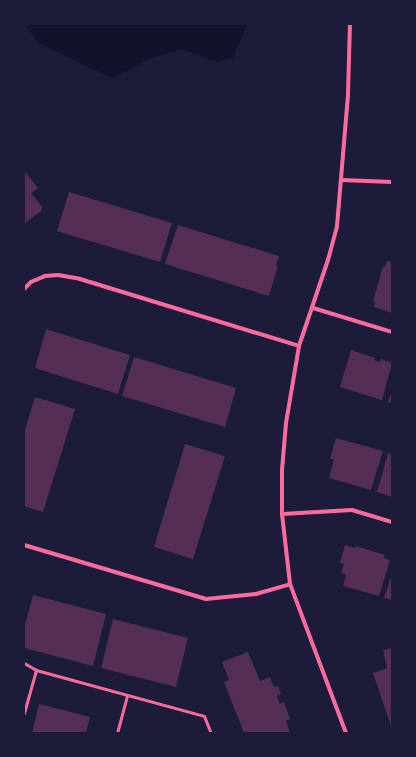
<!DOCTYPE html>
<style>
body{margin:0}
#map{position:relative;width:416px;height:757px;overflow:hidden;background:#1b1b3a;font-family:Helvetica,sans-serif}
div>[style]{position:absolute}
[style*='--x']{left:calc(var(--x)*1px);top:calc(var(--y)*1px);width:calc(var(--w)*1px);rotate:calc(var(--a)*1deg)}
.water>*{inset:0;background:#12122b}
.building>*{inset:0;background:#542f53}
.service>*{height:3px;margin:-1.5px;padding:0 1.5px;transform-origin:1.5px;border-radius:1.5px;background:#ff6b9d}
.minor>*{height:4px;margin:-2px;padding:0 2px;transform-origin:2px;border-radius:2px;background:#ff6b9d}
span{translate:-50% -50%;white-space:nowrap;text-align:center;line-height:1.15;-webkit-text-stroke:3.5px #1b1b3a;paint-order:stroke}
.frame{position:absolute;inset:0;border:25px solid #1b1b3a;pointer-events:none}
</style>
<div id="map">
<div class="water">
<div style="clip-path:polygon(25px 24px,247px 24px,233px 58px,218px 62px,182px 49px,151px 58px,112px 78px,38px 43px)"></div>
</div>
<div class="building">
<div style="clip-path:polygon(25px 172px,38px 188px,31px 193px,42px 207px,41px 211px,24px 224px)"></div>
<div style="clip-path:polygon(69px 192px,172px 223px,160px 262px,57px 231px)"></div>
<div style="clip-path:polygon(178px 225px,279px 256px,276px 266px,278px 266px,269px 296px,165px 264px)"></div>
<div style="clip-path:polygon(387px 261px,392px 262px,392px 313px,374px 307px,375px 302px,373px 301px,383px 266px,385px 267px)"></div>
<div style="clip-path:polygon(46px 329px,130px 355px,118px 394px,35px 368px)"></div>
<div style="clip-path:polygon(351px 350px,375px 358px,374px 360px,380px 362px,381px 359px,392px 363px,382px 400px,340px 387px)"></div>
<div style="clip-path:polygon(134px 357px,236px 388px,225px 427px,122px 396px)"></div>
<div style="clip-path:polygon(392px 390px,392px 403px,388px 402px)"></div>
<div style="clip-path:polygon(35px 397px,75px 409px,43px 512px,24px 506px,24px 433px)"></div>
<div style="clip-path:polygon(336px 438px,383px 451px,371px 490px,329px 478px,334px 459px,330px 459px)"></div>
<div style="clip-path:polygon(185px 444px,225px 456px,193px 559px,154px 547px)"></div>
<div style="clip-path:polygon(388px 453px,392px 454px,392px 497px,377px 492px)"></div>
<div style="clip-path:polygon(345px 545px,355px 548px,356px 546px,385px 555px,384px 558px,390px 560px,379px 596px,343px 586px,346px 575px,341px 573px,344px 564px,340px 563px)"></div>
<div style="clip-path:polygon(392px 574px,392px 600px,384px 598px)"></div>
<div style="clip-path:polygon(33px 595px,106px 614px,93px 666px,24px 648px,24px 629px)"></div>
<div style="clip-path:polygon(113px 619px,188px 638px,176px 687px,101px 668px)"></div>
<div style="clip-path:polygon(392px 648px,392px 729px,373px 673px,387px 668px,383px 650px)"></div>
<div style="clip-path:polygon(248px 652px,260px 681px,270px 677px,274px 687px,278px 686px,281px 694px,277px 696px,280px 704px,284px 702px,290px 719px,286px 721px,290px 733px,244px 733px,224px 682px,229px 680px,222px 662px)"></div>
<div style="clip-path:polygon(39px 704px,90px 717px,86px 733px,32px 733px)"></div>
</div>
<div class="service">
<div style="--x:24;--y:663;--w:14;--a:30"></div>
<div style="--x:36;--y:670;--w:174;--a:15.3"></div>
<div style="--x:204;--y:716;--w:18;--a:68"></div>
<div style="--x:24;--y:713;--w:45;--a:-74.4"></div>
<div style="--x:117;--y:733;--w:38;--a:-75"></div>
</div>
<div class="minor">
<div style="--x:342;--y:180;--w:50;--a:2.3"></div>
<div style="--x:24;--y:289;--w:10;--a:-45"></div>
<div style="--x:31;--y:282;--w:15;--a:-23"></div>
<div style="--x:45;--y:276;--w:13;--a:-4"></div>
<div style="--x:58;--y:275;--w:22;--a:10"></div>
<div style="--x:80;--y:279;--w:229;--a:17"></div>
<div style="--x:313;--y:308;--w:83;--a:16.9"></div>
<div style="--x:282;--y:514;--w:70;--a:-3.3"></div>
<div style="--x:352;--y:510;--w:42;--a:16.7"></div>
<div style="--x:24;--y:545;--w:190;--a:16.5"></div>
<div style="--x:206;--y:599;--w:50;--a:-5.7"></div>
<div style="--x:256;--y:594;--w:35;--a:-16"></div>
<div style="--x:346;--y:733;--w:159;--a:-110.6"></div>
<div style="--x:290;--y:584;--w:70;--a:-96.5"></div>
<div style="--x:282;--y:514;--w:44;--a:-90"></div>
<div style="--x:282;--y:470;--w:47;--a:-85.1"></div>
<div style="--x:286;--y:423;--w:78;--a:-80.4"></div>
<div style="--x:299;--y:346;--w:91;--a:-71.4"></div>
<div style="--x:328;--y:260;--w:35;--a:-75"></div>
<div style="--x:337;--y:226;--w:132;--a:-85.2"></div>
<div style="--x:348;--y:94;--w:70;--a:-88.4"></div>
</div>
<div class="frame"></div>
</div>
